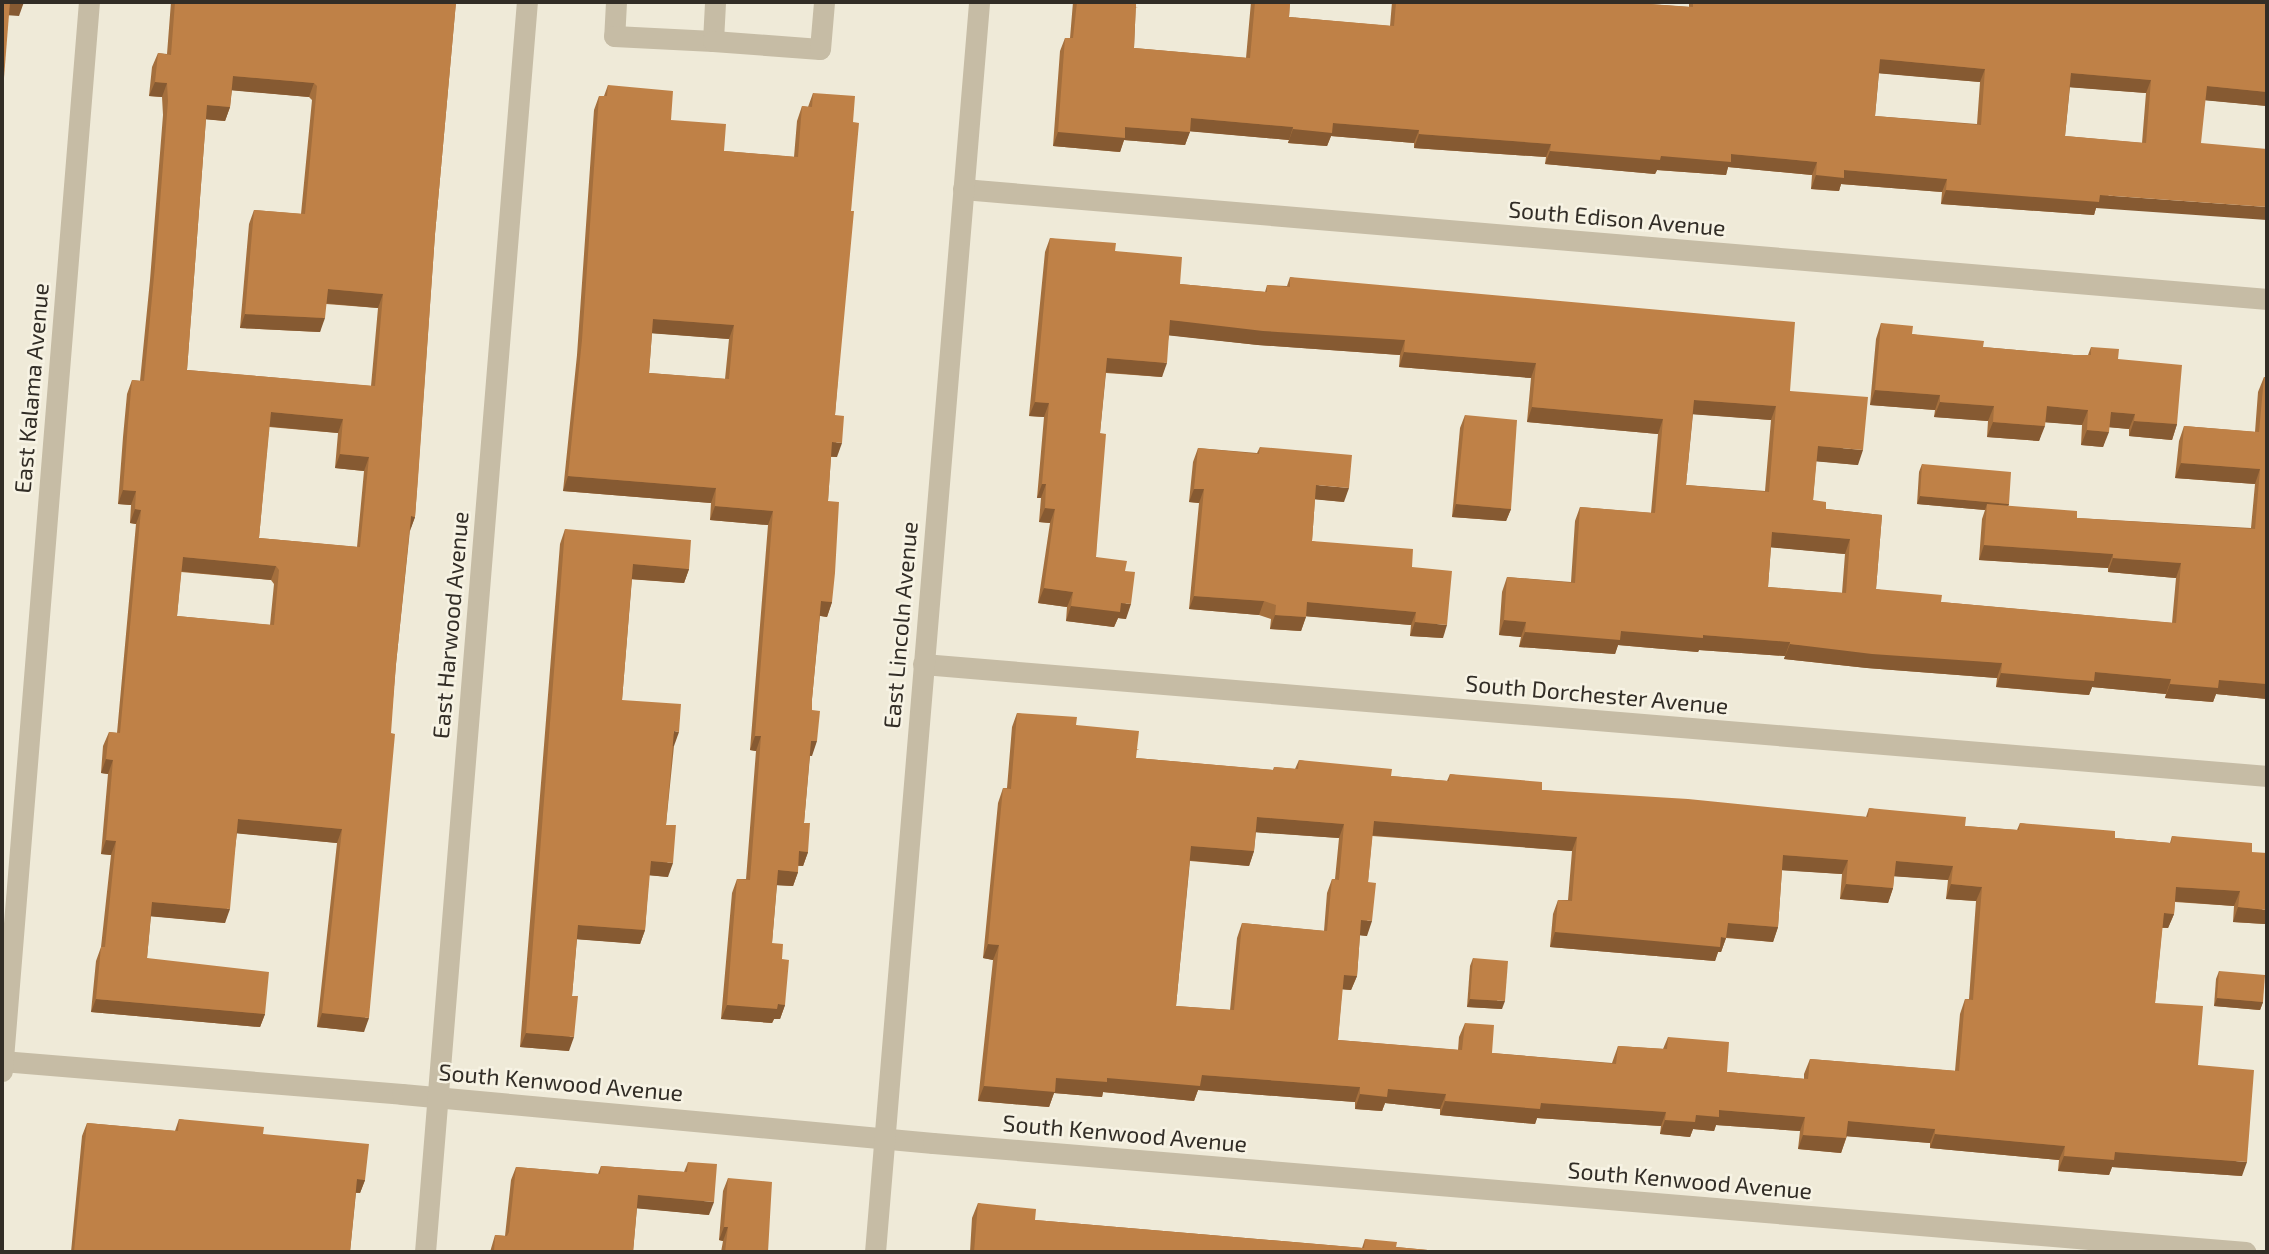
<!DOCTYPE html>
<style>
body{margin:0}
#map{position:relative;width:2269px;height:1254px;overflow:hidden;background:#efead8;font-family:"Exo 2",sans-serif}
div>[style]{position:absolute}
[style*='--x']{left:calc(var(--x)*1px);top:calc(var(--y)*1px);width:calc(var(--w)*1px);rotate:calc(var(--a)*1deg)}
.minor>*{height:21px;margin:-10.5px;padding:0 10.5px;transform-origin:10.5px;border-radius:10.5px;background:#c6bca5}
.wall>*{inset:0;background:#a46f3d}
.shaded-wall>*{inset:0;background:#865a32}
.building>*{inset:0;background:#bf8147}
span{translate:-50% -50%;white-space:nowrap;text-align:center;line-height:1.15;-webkit-text-stroke:5px #f7f3e4;paint-order:stroke}
.street-label{font-size:23px;color:#322d26}
.frame{position:absolute;inset:0;border:4px solid #322d26;pointer-events:none}
</style>
<div id="map">
<div class="minor">
<div style="--x:616;--y:2;--w:34;--a:93"></div>
<div style="--x:614;--y:36;--w:99;--a:2.9"></div>
<div style="--x:713;--y:41;--w:39;--a:-87"></div>
<div style="--x:713;--y:41;--w:107;--a:4.3"></div>
<div style="--x:820;--y:49;--w:47;--a:-85.1"></div>
<div style="--x:963;--y:189;--w:1309;--a:4.82"></div>
<div style="--x:923;--y:664;--w:1349;--a:4.76"></div>
<div style="--x:2;--y:1061;--w:401;--a:4.7"></div>
<div style="--x:402;--y:1094;--w:533;--a:5.27"></div>
<div style="--x:933;--y:1143;--w:1317;--a:4.75"></div>
<div style="--x:2;--y:1071;--w:1073;--a:-85.35"></div>
<div style="--x:425;--y:1252;--w:1254;--a:-85.34"></div>
<div style="--x:875;--y:1252;--w:1254;--a:-85.24"></div>
</div>
<div class="wall">
<div style="clip-path:polygon(evenodd,171px 2px,456px 2px,435px 234px,415px 517px,410px 530px,396px 664px,364px 1032px,317px 1027px,337px 843px,237px 833px,225px 923px,151px 916px,147px 958px,265px 1014px,260px 1027px,91px 1012px,96px 961px,101px 947px,111px 855px,101px 854px,108px 774px,101px 773px,103px 746px,109px 732px,117px 733px,136px 524px,130px 523px,131px 505px,118px 504px,123px 437px,127px 394px,132px 380px,140px 381px,150px 280px,163px 115px,162px 97px,149px 96px,152px 67px,158px 53px,167px 54px,171px 2px,232px 90px,309px 97px,312px 100px,301px 214px,254px 210px,249px 224px,240px 328px,320px 332px,326px 304px,378px 308px,371px 386px,187px 370px,206px 119px,225px 121px,230px 107px,232px 90px,171px 2px,269px 427px,338px 433px,335px 468px,364px 471px,357px 547px,259px 538px,269px 427px,171px 2px,181px 572px,271px 580px,274px 584px,270px 625px,177px 616px,181px 572px)"></div>
<div style="clip-path:polygon(evenodd,1073px 2px,1136px 2px,1134px 48px,1246px 58px,1251px 2px,1290px 2px,1289px 17px,1390px 26px,1392px 2px,1621px 2px,1689px 7px,1689px 2px,2267px 2px,2267px 106px,2205px 100px,2096px 208px,2094px 215px,1941px 204px,1942px 192px,1841px 184px,1839px 191px,1811px 189px,1812px 175px,1728px 167px,1726px 175px,1657px 170px,1655px 174px,1545px 164px,1546px 157px,1414px 148px,1414px 143px,1331px 136px,1327px 146px,1288px 143px,1289px 140px,1190px 131px,1185px 145px,1124px 140px,1120px 152px,1053px 146px,1060px 51px,1065px 38px,1070px 38px,1073px 2px,1879px 73px,1980px 82px,1977px 124px,1875px 116px,1879px 73px,1073px 2px,2070px 87px,2146px 93px,2142px 143px,2065px 136px,2070px 87px)"></div>
<div style="clip-path:polygon(evenodd,608px 85px,724px 151px,794px 157px,797px 121px,802px 106px,808px 107px,813px 93px,853px 122px,851px 211px,835px 415px,837px 457px,831px 457px,828px 501px,832px 602px,827px 617px,820px 616px,812px 699px,812px 756px,810px 756px,804px 823px,808px 852px,803px 866px,798px 866px,798px 872px,793px 886px,777px 885px,772px 943px,782px 959px,785px 1005px,780px 1019px,774px 1019px,772px 1023px,721px 1019px,732px 893px,737px 879px,746px 879px,756px 751px,750px 750px,768px 525px,710px 520px,711px 503px,563px 491px,577px 355px,594px 110px,599px 96px,604px 96px,608px 85px,652px 333px,729px 339px,725px 379px,649px 373px,652px 333px)"></div>
<div style="clip-path:polygon(evenodd,1050px 238px,1115px 251px,1180px 284px,1265px 292px,1267px 285px,1287px 286px,1290px 277px,1790px 391px,1858px 465px,1816px 461px,1813px 500px,1826px 509px,1882px 515px,1876px 589px,1941px 602px,2172px 623px,2176px 578px,2108px 572px,2108px 568px,1979px 560px,1982px 519px,1985px 510px,1917px 504px,1919px 472px,1922px 464px,2009px 504px,2008px 506px,2077px 518px,2251px 528px,2255px 484px,2175px 478px,2179px 441px,2184px 426px,2255px 432px,2258px 392px,2264px 377px,2267px 378px,2267px 699px,2216px 694px,2213px 702px,2165px 698px,2166px 694px,2092px 687px,2089px 695px,2062px 693px,1996px 687px,1997px 678px,1867px 668px,1784px 659px,1785px 656px,1699px 650px,1698px 652px,1618px 645px,1615px 654px,1519px 647px,1521px 637px,1499px 635px,1502px 592px,1507px 577px,1571px 582px,1575px 521px,1580px 507px,1651px 513px,1658px 434px,1527px 422px,1531px 378px,1399px 367px,1400px 355px,1258px 345px,1169px 335px,1162px 377px,1106px 373px,1100px 433px,1096px 557px,1125px 571px,1126px 619px,1118px 618px,1114px 627px,1066px 621px,1067px 607px,1038px 603px,1050px 523px,1039px 522px,1041px 498px,1037px 498px,1044px 417px,1029px 416px,1045px 252px,1050px 238px,1693px 414px,1771px 420px,1765px 491px,1686px 485px,1693px 414px,1050px 238px,1771px 547px,1845px 554px,1842px 593px,1768px 587px,1771px 547px)"></div>
<div style="clip-path:polygon(1881px 323px,1912px 334px,1983px 347px,2074px 355px,2088px 355px,2091px 347px,2118px 359px,2177px 424px,2172px 440px,2129px 436px,2129px 429px,2109px 427px,2103px 447px,2081px 445px,2082px 425px,2045px 422px,2039px 441px,1987px 437px,1988px 421px,1934px 417px,1935px 410px,1870px 405px,1876px 339px)"></div>
<div style="clip-path:polygon(1465px 415px,1511px 509px,1506px 521px,1452px 517px,1460px 428px)"></div>
<div style="clip-path:polygon(1260px 447px,1344px 502px,1315px 499px,1312px 541px,1412px 567px,1443px 638px,1410px 636px,1411px 625px,1306px 616px,1301px 631px,1270px 629px,1271px 619px,1259px 615px,1189px 609px,1199px 503px,1189px 502px,1193px 462px,1198px 448px,1257px 453px)"></div>
<div style="clip-path:polygon(565px 529px,689px 569px,684px 583px,632px 579px,622px 700px,674px 746px,666px 825px,668px 877px,649px 875px,645px 930px,640px 944px,577px 939px,572px 996px,569px 1051px,520px 1047px,560px 544px)"></div>
<div style="clip-path:polygon(evenodd,1017px 713px,1076px 725px,1136px 758px,1273px 770px,1274px 767px,1295px 769px,1299px 760px,1391px 776px,1447px 781px,1450px 774px,1542px 790px,1866px 817px,1869px 808px,1965px 826px,2017px 830px,2020px 823px,2115px 838px,2170px 843px,2172px 836px,2252px 852px,2265px 924px,2233px 922px,2234px 906px,2175px 902px,2174px 914px,2168px 928px,2162px 928px,2155px 1003px,2198px 1065px,2242px 1176px,2112px 1167px,2109px 1175px,2058px 1171px,2059px 1160px,1930px 1148px,1930px 1143px,1847px 1136px,1841px 1153px,1798px 1149px,1800px 1131px,1716px 1125px,1714px 1131px,1693px 1129px,1690px 1137px,1660px 1134px,1661px 1126px,1537px 1118px,1535px 1124px,1440px 1115px,1440px 1109px,1385px 1103px,1382px 1111px,1355px 1109px,1355px 1102px,1198px 1090px,1194px 1101px,1103px 1092px,1102px 1097px,1054px 1093px,1049px 1107px,978px 1101px,993px 960px,983px 958px,998px 803px,1003px 788px,1007px 788px,1012px 727px,1017px 713px,1256px 832px,1339px 838px,1335px 879px,1332px 879px,1327px 893px,1324px 931px,1242px 923px,1237px 938px,1230px 1010px,1176px 1006px,1190px 861px,1249px 866px,1254px 851px,1256px 832px,1017px 713px,1372px 836px,1572px 851px,1568px 900px,1558px 900px,1553px 914px,1550px 947px,1715px 961px,1718px 952px,1721px 952px,1726px 938px,1773px 942px,1778px 927px,1782px 870px,1842px 874px,1840px 899px,1888px 903px,1893px 888px,1894px 876px,1948px 880px,1946px 899px,1976px 901px,1969px 999px,1965px 999px,1960px 1014px,1955px 1071px,1810px 1059px,1804px 1074px,1804px 1079px,1727px 1072px,1668px 1037px,1663px 1049px,1618px 1046px,1612px 1063px,1492px 1053px,1465px 1023px,1459px 1037px,1458px 1050px,1338px 1040px,1342px 989px,1351px 990px,1357px 976px,1360px 935px,1367px 936px,1368px 882px,1372px 836px)"></div>
<div style="clip-path:polygon(1473px 958px,1502px 1009px,1467px 1007px,1470px 966px)"></div>
<div style="clip-path:polygon(2219px 971px,2263px 1002px,2260px 1010px,2214px 1006px,2216px 979px)"></div>
<div style="clip-path:polygon(179px 1119px,263px 1134px,365px 1180px,360px 1193px,356px 1193px,350px 1252px,71px 1252px,82px 1136px,87px 1123px,175px 1131px)"></div>
<div style="clip-path:polygon(688px 1162px,709px 1215px,637px 1208px,633px 1252px,490px 1252px,495px 1235px,505px 1236px,511px 1180px,516px 1167px,598px 1174px,601px 1166px,684px 1172px)"></div>
<div style="clip-path:polygon(728px 1178px,768px 1252px,721px 1252px,723px 1241px,719px 1240px,723px 1191px)"></div>
<div style="clip-path:polygon(978px 1203px,1035px 1220px,1362px 1248px,1365px 1239px,1396px 1247px,1449px 1252px,970px 1252px,972px 1218px)"></div>
</div>
<div class="shaded-wall">
<div style="clip-path:polygon(10px 2px,24px 2px,19px 16px,5px 15px)"></div>
<div style="clip-path:polygon(1880px 59px,1985px 69px,1980px 82px,1875px 73px)"></div>
<div style="clip-path:polygon(2071px 73px,2151px 80px,2146px 93px,2066px 87px)"></div>
<div style="clip-path:polygon(233px 76px,314px 83px,309px 97px,228px 90px)"></div>
<div style="clip-path:polygon(155px 82px,167px 83px,162px 97px,149px 96px)"></div>
<div style="clip-path:polygon(2207px 86px,2267px 92px,2267px 106px,2202px 100px)"></div>
<div style="clip-path:polygon(207px 105px,230px 107px,225px 121px,202px 119px)"></div>
<div style="clip-path:polygon(1191px 118px,1293px 127px,1289px 140px,1186px 131px)"></div>
<div style="clip-path:polygon(1333px 123px,1419px 130px,1414px 143px,1331px 136px,1327px 146px,1288px 143px,1293px 129px)"></div>
<div style="clip-path:polygon(1125px 127px,1190px 132px,1185px 145px,1124px 140px,1120px 152px,1053px 146px,1058px 132px)"></div>
<div style="clip-path:polygon(1419px 134px,1551px 144px,1546px 157px,1414px 148px)"></div>
<div style="clip-path:polygon(1550px 151px,1661px 156px,1731px 154px,1817px 162px,1812px 175px,1728px 167px,1726px 175px,1657px 170px,1655px 174px,1545px 164px)"></div>
<div style="clip-path:polygon(1844px 170px,1947px 179px,1942px 192px,1841px 184px,1839px 191px,1811px 189px,1816px 175px)"></div>
<div style="clip-path:polygon(1946px 190px,2100px 195px,2267px 207px,2267px 220px,2096px 208px,2094px 215px,1941px 204px)"></div>
<div style="clip-path:polygon(328px 289px,383px 294px,378px 308px,323px 303px)"></div>
<div style="clip-path:polygon(245px 314px,325px 318px,320px 332px,240px 328px)"></div>
<div style="clip-path:polygon(653px 319px,734px 325px,729px 339px,648px 333px)"></div>
<div style="clip-path:polygon(1170px 320px,1405px 340px,1400px 355px,1258px 345px,1165px 335px)"></div>
<div style="clip-path:polygon(1404px 352px,1536px 363px,1531px 378px,1399px 367px)"></div>
<div style="clip-path:polygon(1107px 358px,1167px 363px,1162px 377px,1102px 372px)"></div>
<div style="clip-path:polygon(1875px 390px,1940px 395px,1935px 410px,1870px 405px)"></div>
<div style="clip-path:polygon(1694px 400px,1776px 406px,1771px 420px,1689px 414px)"></div>
<div style="clip-path:polygon(1035px 402px,1049px 403px,1044px 417px,1029px 416px)"></div>
<div style="clip-path:polygon(1940px 402px,1994px 406px,1988px 421px,1934px 417px)"></div>
<div style="clip-path:polygon(2047px 406px,2088px 410px,2082px 425px,2041px 422px)"></div>
<div style="clip-path:polygon(1532px 407px,1663px 419px,1658px 434px,1527px 422px)"></div>
<div style="clip-path:polygon(271px 412px,343px 419px,338px 433px,265px 426px)"></div>
<div style="clip-path:polygon(2111px 412px,2135px 414px,2129px 429px,2106px 427px)"></div>
<div style="clip-path:polygon(2134px 421px,2177px 424px,2172px 440px,2129px 436px)"></div>
<div style="clip-path:polygon(1993px 422px,2045px 426px,2039px 441px,1987px 437px)"></div>
<div style="clip-path:polygon(2087px 430px,2109px 432px,2103px 447px,2081px 445px)"></div>
<div style="clip-path:polygon(832px 442px,842px 443px,837px 457px,827px 456px)"></div>
<div style="clip-path:polygon(1818px 446px,1863px 450px,1858px 465px,1812px 461px)"></div>
<div style="clip-path:polygon(340px 454px,369px 457px,364px 471px,335px 468px)"></div>
<div style="clip-path:polygon(2181px 463px,2260px 469px,2255px 484px,2175px 478px)"></div>
<div style="clip-path:polygon(568px 476px,716px 488px,711px 503px,563px 491px)"></div>
<div style="clip-path:polygon(1042px 484px,1046px 484px,1041px 498px,1037px 498px)"></div>
<div style="clip-path:polygon(1316px 485px,1349px 488px,1344px 502px,1311px 499px)"></div>
<div style="clip-path:polygon(1194px 489px,1204px 489px,1199px 503px,1189px 502px)"></div>
<div style="clip-path:polygon(123px 490px,136px 491px,131px 505px,118px 504px)"></div>
<div style="clip-path:polygon(1920px 496px,2009px 504px,2006px 512px,1987px 504px,1985px 510px,1917px 504px)"></div>
<div style="clip-path:polygon(1456px 504px,1511px 509px,1506px 521px,1452px 517px)"></div>
<div style="clip-path:polygon(715px 506px,773px 511px,768px 525px,710px 520px)"></div>
<div style="clip-path:polygon(1045px 508px,1055px 509px,1050px 523px,1039px 522px)"></div>
<div style="clip-path:polygon(135px 509px,141px 510px,136px 524px,130px 523px)"></div>
<div style="clip-path:polygon(411px 516px,415px 517px,410px 531px)"></div>
<div style="clip-path:polygon(1772px 532px,1850px 539px,1845px 554px,1767px 547px)"></div>
<div style="clip-path:polygon(1984px 545px,2113px 554px,2108px 568px,1979px 560px)"></div>
<div style="clip-path:polygon(183px 557px,276px 566px,271px 580px,178px 571px)"></div>
<div style="clip-path:polygon(2113px 558px,2181px 563px,2176px 578px,2108px 572px)"></div>
<div style="clip-path:polygon(633px 564px,689px 569px,684px 583px,628px 579px)"></div>
<div style="clip-path:polygon(1044px 588px,1073px 592px,1067px 607px,1038px 603px)"></div>
<div style="clip-path:polygon(1194px 596px,1264px 601px,1259px 615px,1189px 609px)"></div>
<div style="clip-path:polygon(821px 601px,832px 602px,827px 617px,816px 615px)"></div>
<div style="clip-path:polygon(1307px 602px,1416px 612px,1411px 625px,1302px 616px)"></div>
<div style="clip-path:polygon(1121px 603px,1131px 604px,1126px 619px,1118px 618px,1114px 627px,1066px 621px,1071px 606px)"></div>
<div style="clip-path:polygon(1275px 615px,1306px 617px,1301px 631px,1270px 629px)"></div>
<div style="clip-path:polygon(1504px 620px,1526px 622px,1521px 637px,1499px 635px)"></div>
<div style="clip-path:polygon(1415px 622px,1447px 625px,1443px 638px,1410px 636px)"></div>
<div style="clip-path:polygon(1621px 631px,1703px 635px,1790px 642px,1785px 656px,1699px 650px,1698px 652px,1618px 645px,1615px 654px,1519px 647px,1525px 632px)"></div>
<div style="clip-path:polygon(1790px 644px,2002px 663px,1997px 678px,1867px 668px,1784px 659px)"></div>
<div style="clip-path:polygon(2095px 672px,2171px 679px,2166px 694px,2092px 687px,2089px 695px,1996px 687px,2001px 673px)"></div>
<div style="clip-path:polygon(2219px 680px,2267px 684px,2267px 699px,2216px 694px,2213px 702px,2165px 698px,2170px 684px)"></div>
<div style="clip-path:polygon(674px 731px,679px 732px,674px 746px,669px 746px)"></div>
<div style="clip-path:polygon(755px 736px,761px 736px,756px 751px,750px 750px)"></div>
<div style="clip-path:polygon(811px 741px,817px 741px,812px 756px,806px 755px)"></div>
<div style="clip-path:polygon(106px 759px,113px 760px,108px 774px,101px 773px)"></div>
<div style="clip-path:polygon(1257px 817px,1344px 824px,1339px 838px,1252px 832px)"></div>
<div style="clip-path:polygon(238px 819px,342px 829px,337px 843px,233px 833px)"></div>
<div style="clip-path:polygon(1374px 821px,1577px 837px,1572px 851px,1369px 835px)"></div>
<div style="clip-path:polygon(106px 840px,116px 841px,111px 855px,101px 854px)"></div>
<div style="clip-path:polygon(1191px 846px,1254px 851px,1249px 866px,1186px 860px)"></div>
<div style="clip-path:polygon(799px 851px,808px 852px,803px 866px,794px 865px)"></div>
<div style="clip-path:polygon(1783px 855px,1848px 860px,1842px 874px,1778px 870px)"></div>
<div style="clip-path:polygon(651px 861px,673px 863px,668px 877px,646px 875px)"></div>
<div style="clip-path:polygon(1896px 861px,1953px 866px,1948px 880px,1890px 876px)"></div>
<div style="clip-path:polygon(778px 870px,798px 872px,793px 886px,773px 885px)"></div>
<div style="clip-path:polygon(1846px 884px,1893px 888px,1888px 903px,1840px 899px)"></div>
<div style="clip-path:polygon(1951px 884px,1982px 887px,1976px 901px,1946px 899px)"></div>
<div style="clip-path:polygon(2176px 887px,2240px 891px,2234px 906px,2170px 901px)"></div>
<div style="clip-path:polygon(152px 902px,230px 909px,225px 923px,147px 916px)"></div>
<div style="clip-path:polygon(2238px 907px,2267px 910px,2267px 917px,2265px 924px,2233px 922px)"></div>
<div style="clip-path:polygon(2164px 913px,2174px 914px,2168px 928px,2158px 927px)"></div>
<div style="clip-path:polygon(1361px 920px,1372px 921px,1367px 936px,1356px 935px)"></div>
<div style="clip-path:polygon(1728px 923px,1778px 927px,1773px 942px,1723px 937px)"></div>
<div style="clip-path:polygon(578px 925px,645px 930px,640px 944px,573px 939px)"></div>
<div style="clip-path:polygon(1555px 932px,1721px 937px,1726px 938px,1721px 952px,1718px 952px,1715px 961px,1550px 947px)"></div>
<div style="clip-path:polygon(988px 944px,999px 945px,993px 960px,983px 958px)"></div>
<div style="clip-path:polygon(1344px 975px,1357px 976px,1351px 990px,1338px 989px)"></div>
<div style="clip-path:polygon(2217px 998px,2263px 1002px,2260px 1010px,2214px 1006px)"></div>
<div style="clip-path:polygon(96px 999px,265px 1014px,260px 1027px,91px 1012px)"></div>
<div style="clip-path:polygon(1470px 999px,1505px 1001px,1502px 1009px,1467px 1007px)"></div>
<div style="clip-path:polygon(778px 1004px,785px 1005px,780px 1019px,774px 1019px,772px 1023px,721px 1019px,727px 1005px)"></div>
<div style="clip-path:polygon(322px 1013px,369px 1018px,364px 1032px,317px 1027px)"></div>
<div style="clip-path:polygon(526px 1033px,574px 1037px,569px 1051px,520px 1047px)"></div>
<div style="clip-path:polygon(1202px 1075px,1360px 1087px,1355px 1102px,1198px 1090px,1194px 1101px,1103px 1092px,1102px 1097px,1054px 1093px,1049px 1107px,978px 1101px,984px 1086px,1056px 1078px)"></div>
<div style="clip-path:polygon(1388px 1089px,1446px 1094px,1440px 1109px,1385px 1103px,1382px 1111px,1355px 1109px,1360px 1094px)"></div>
<div style="clip-path:polygon(1445px 1101px,1541px 1103px,1666px 1112px,1661px 1126px,1537px 1118px,1535px 1124px,1440px 1115px)"></div>
<div style="clip-path:polygon(1719px 1110px,1805px 1117px,1800px 1131px,1716px 1125px,1714px 1131px,1693px 1129px,1690px 1137px,1660px 1134px,1665px 1120px)"></div>
<div style="clip-path:polygon(1848px 1121px,1935px 1129px,1930px 1143px,1843px 1136px)"></div>
<div style="clip-path:polygon(1935px 1134px,2065px 1146px,2059px 1160px,1930px 1148px)"></div>
<div style="clip-path:polygon(1803px 1135px,1846px 1138px,1841px 1153px,1798px 1149px)"></div>
<div style="clip-path:polygon(2115px 1152px,2247px 1162px,2242px 1176px,2112px 1167px,2109px 1175px,2058px 1171px,2064px 1156px)"></div>
<div style="clip-path:polygon(357px 1179px,365px 1180px,360px 1193px,352px 1192px)"></div>
<div style="clip-path:polygon(638px 1195px,714px 1202px,709px 1215px,633px 1208px)"></div>
<div style="clip-path:polygon(724px 1227px,728px 1227px,723px 1241px,719px 1240px)"></div>
</div>
<div class="building">
<div style="clip-path:polygon(2px 2px,10px 2px,2px 103px)"></div>
<div style="clip-path:polygon(evenodd,175px 2px,456px 2px,435px 234px,418px 479px,415px 517px,411px 516px,396px 664px,391px 733px,395px 734px,369px 1018px,322px 1013px,342px 829px,238px 819px,230px 909px,152px 902px,147px 958px,269px 972px,265px 1014px,96px 999px,101px 947px,105px 947px,116px 841px,106px 840px,113px 760px,106px 759px,109px 732px,120px 733px,141px 510px,135px 509px,136px 491px,123px 490px,128px 423px,132px 380px,144px 381px,155px 266px,168px 101px,167px 83px,155px 82px,158px 53px,171px 55px,175px 2px,233px 76px,314px 83px,317px 86px,305px 214px,254px 210px,245px 314px,325px 318px,328px 289px,383px 294px,375px 386px,187px 370px,207px 105px,230px 107px,233px 76px,175px 2px,271px 412px,343px 419px,340px 454px,369px 457px,360px 547px,259px 538px,271px 412px,175px 2px,183px 557px,276px 566px,279px 570px,274px 625px,177px 616px,183px 557px)"></div>
<div style="clip-path:polygon(evenodd,1077px 2px,1136px 2px,1134px 48px,1250px 58px,1255px 2px,1290px 2px,1289px 17px,1394px 26px,1396px 2px,1621px 2px,1693px 7px,1693px 2px,2267px 2px,2267px 92px,2207px 86px,2201px 143px,2267px 149px,2267px 207px,2100px 195px,2099px 202px,1946px 190px,1947px 179px,1844px 170px,1844px 178px,1816px 175px,1817px 162px,1731px 154px,1731px 162px,1661px 156px,1660px 160px,1550px 151px,1551px 144px,1419px 134px,1419px 130px,1333px 123px,1332px 133px,1293px 129px,1293px 127px,1191px 118px,1190px 132px,1125px 127px,1125px 138px,1058px 132px,1065px 38px,1073px 38px,1077px 2px,1880px 59px,1985px 69px,1981px 125px,1875px 116px,1880px 59px,1077px 2px,2071px 73px,2151px 80px,2146px 143px,2065px 136px,2071px 73px)"></div>
<div style="clip-path:polygon(evenodd,608px 85px,673px 91px,671px 120px,726px 124px,724px 151px,798px 157px,802px 106px,812px 107px,813px 93px,855px 96px,853px 122px,859px 123px,851px 211px,854px 211px,835px 415px,844px 416px,842px 443px,832px 442px,828px 501px,839px 502px,835px 573px,832px 602px,821px 601px,812px 699px,812px 710px,820px 711px,817px 741px,811px 741px,804px 823px,810px 823px,808px 852px,799px 851px,798px 872px,778px 870px,772px 943px,783px 944px,782px 959px,789px 960px,785px 1005px,778px 1004px,777px 1009px,727px 1005px,737px 879px,750px 880px,761px 736px,755px 736px,773px 511px,715px 506px,716px 488px,568px 476px,582px 340px,599px 96px,607px 96px,608px 85px,653px 319px,734px 325px,729px 379px,649px 373px,653px 319px)"></div>
<div style="clip-path:polygon(2px 202px,4px 202px,2px 224px)"></div>
<div style="clip-path:polygon(evenodd,1050px 238px,1116px 243px,1115px 251px,1182px 257px,1180px 284px,1267px 292px,1267px 285px,1290px 287px,1290px 277px,1795px 322px,1790px 391px,1868px 397px,1863px 450px,1818px 446px,1813px 500px,1826px 502px,1826px 509px,1882px 515px,1876px 589px,1942px 595px,1941px 602px,2176px 623px,2181px 563px,2113px 558px,2113px 554px,1984px 545px,1987px 504px,2077px 511px,2077px 518px,2255px 529px,2260px 469px,2181px 463px,2184px 426px,2259px 432px,2264px 377px,2267px 378px,2267px 684px,2219px 680px,2218px 688px,2170px 684px,2171px 679px,2095px 672px,2094px 681px,2067px 679px,2001px 673px,2002px 663px,1872px 654px,1790px 644px,1790px 642px,1703px 635px,1703px 638px,1621px 631px,1620px 640px,1525px 632px,1526px 622px,1504px 620px,1507px 577px,1575px 583px,1580px 507px,1655px 513px,1663px 419px,1532px 407px,1536px 363px,1404px 352px,1405px 340px,1263px 331px,1170px 320px,1167px 363px,1107px 358px,1100px 433px,1106px 434px,1096px 557px,1127px 561px,1125px 571px,1135px 572px,1131px 604px,1121px 603px,1120px 612px,1071px 606px,1073px 592px,1044px 588px,1055px 509px,1045px 508px,1046px 484px,1042px 484px,1049px 403px,1035px 402px,1050px 238px,1694px 400px,1776px 406px,1769px 492px,1686px 485px,1694px 400px,1050px 238px,1772px 532px,1850px 539px,1846px 593px,1768px 587px,1772px 532px)"></div>
<div style="clip-path:polygon(1881px 323px,1913px 326px,1912px 334px,1984px 341px,1983px 347px,2074px 355px,2091px 355px,2091px 347px,2119px 349px,2118px 359px,2182px 365px,2177px 424px,2134px 421px,2135px 414px,2111px 412px,2109px 432px,2087px 430px,2088px 410px,2047px 406px,2045px 426px,1993px 422px,1994px 406px,1940px 402px,1940px 395px,1875px 390px)"></div>
<div style="clip-path:polygon(1465px 415px,1517px 420px,1511px 509px,1456px 504px)"></div>
<div style="clip-path:polygon(1260px 447px,1352px 455px,1349px 488px,1316px 485px,1312px 541px,1413px 549px,1412px 567px,1452px 571px,1447px 625px,1415px 622px,1416px 612px,1307px 602px,1306px 617px,1275px 615px,1276px 605px,1264px 601px,1194px 596px,1204px 489px,1194px 489px,1198px 448px,1259px 454px)"></div>
<div style="clip-path:polygon(1922px 464px,2011px 472px,2009px 504px,1920px 496px)"></div>
<div style="clip-path:polygon(565px 529px,691px 540px,689px 569px,633px 564px,622px 700px,681px 704px,679px 732px,674px 731px,666px 825px,676px 825px,673px 863px,651px 861px,645px 930px,578px 925px,572px 996px,578px 996px,574px 1037px,526px 1033px)"></div>
<div style="clip-path:polygon(evenodd,1017px 713px,1077px 717px,1076px 725px,1139px 731px,1136px 758px,1274px 770px,1274px 767px,1298px 769px,1299px 760px,1392px 769px,1391px 776px,1449px 781px,1450px 774px,1542px 782px,1542px 790px,1688px 799px,1868px 817px,1869px 808px,1900px 811px,1966px 817px,1965px 826px,2019px 830px,2020px 823px,2115px 831px,2115px 838px,2171px 843px,2172px 836px,2252px 843px,2252px 852px,2267px 853px,2267px 910px,2238px 907px,2240px 891px,2176px 887px,2174px 914px,2164px 913px,2155px 1003px,2203px 1006px,2198px 1065px,2254px 1070px,2247px 1162px,2115px 1152px,2114px 1160px,2064px 1156px,2065px 1146px,1935px 1134px,1935px 1129px,1848px 1121px,1846px 1138px,1803px 1135px,1805px 1117px,1719px 1110px,1719px 1117px,1696px 1115px,1695px 1122px,1665px 1120px,1666px 1112px,1541px 1103px,1540px 1109px,1445px 1101px,1446px 1094px,1388px 1089px,1387px 1097px,1360px 1094px,1360px 1087px,1202px 1075px,1200px 1086px,1107px 1078px,1107px 1082px,1056px 1078px,1055px 1092px,984px 1086px,999px 945px,988px 944px,1003px 788px,1011px 789px,1017px 713px,1257px 817px,1344px 824px,1339px 880px,1332px 879px,1327px 931px,1242px 923px,1234px 1010px,1176px 1006px,1191px 846px,1254px 851px,1257px 817px,1017px 713px,1374px 821px,1577px 837px,1572px 901px,1558px 900px,1555px 932px,1720px 947px,1721px 937px,1726px 938px,1728px 923px,1778px 927px,1783px 855px,1848px 860px,1846px 884px,1893px 888px,1896px 861px,1953px 866px,1951px 884px,1982px 887px,1973px 1000px,1965px 999px,1959px 1071px,1810px 1059px,1808px 1079px,1727px 1072px,1729px 1042px,1668px 1037px,1667px 1049px,1618px 1046px,1616px 1064px,1492px 1053px,1494px 1025px,1465px 1023px,1462px 1050px,1338px 1040px,1344px 975px,1357px 976px,1361px 920px,1372px 921px,1376px 883px,1368px 882px,1374px 821px)"></div>
<div style="clip-path:polygon(1473px 958px,1508px 961px,1505px 1001px,1470px 999px)"></div>
<div style="clip-path:polygon(2219px 971px,2265px 975px,2263px 1002px,2217px 998px)"></div>
<div style="clip-path:polygon(179px 1119px,264px 1127px,263px 1134px,369px 1144px,365px 1180px,357px 1179px,350px 1252px,74px 1252px,87px 1123px,178px 1131px)"></div>
<div style="clip-path:polygon(688px 1162px,717px 1164px,714px 1202px,638px 1195px,633px 1252px,494px 1252px,495px 1235px,507px 1236px,509px 1232px,516px 1167px,600px 1174px,601px 1166px,687px 1172px)"></div>
<div style="clip-path:polygon(728px 1178px,772px 1182px,768px 1252px,725px 1252px,728px 1227px,724px 1227px)"></div>
<div style="clip-path:polygon(978px 1203px,1036px 1209px,1035px 1220px,1364px 1248px,1365px 1239px,1397px 1242px,1396px 1247px,1449px 1252px,974px 1252px)"></div>
</div>
<div class="street-label">
<span style="left:1617px;top:218px;rotate:5deg">South Edison Avenue</span>
<span style="left:31px;top:388px;rotate:-85deg">East Kalama Avenue</span>
<span style="left:450px;top:625px;rotate:-85deg">East Harwood Avenue</span>
<span style="left:900px;top:625px;rotate:-85deg">East Lincoln Avenue</span>
<span style="left:1597px;top:694px;rotate:5deg">South Dorchester Avenue</span>
<span style="left:561px;top:1082px;rotate:5deg">South Kenwood Avenue</span>
<span style="left:1125px;top:1133px;rotate:5deg">South Kenwood Avenue</span>
<span style="left:1690px;top:1180px;rotate:5deg">South Kenwood Avenue</span>
</div>
<div class="frame"></div>
</div>
